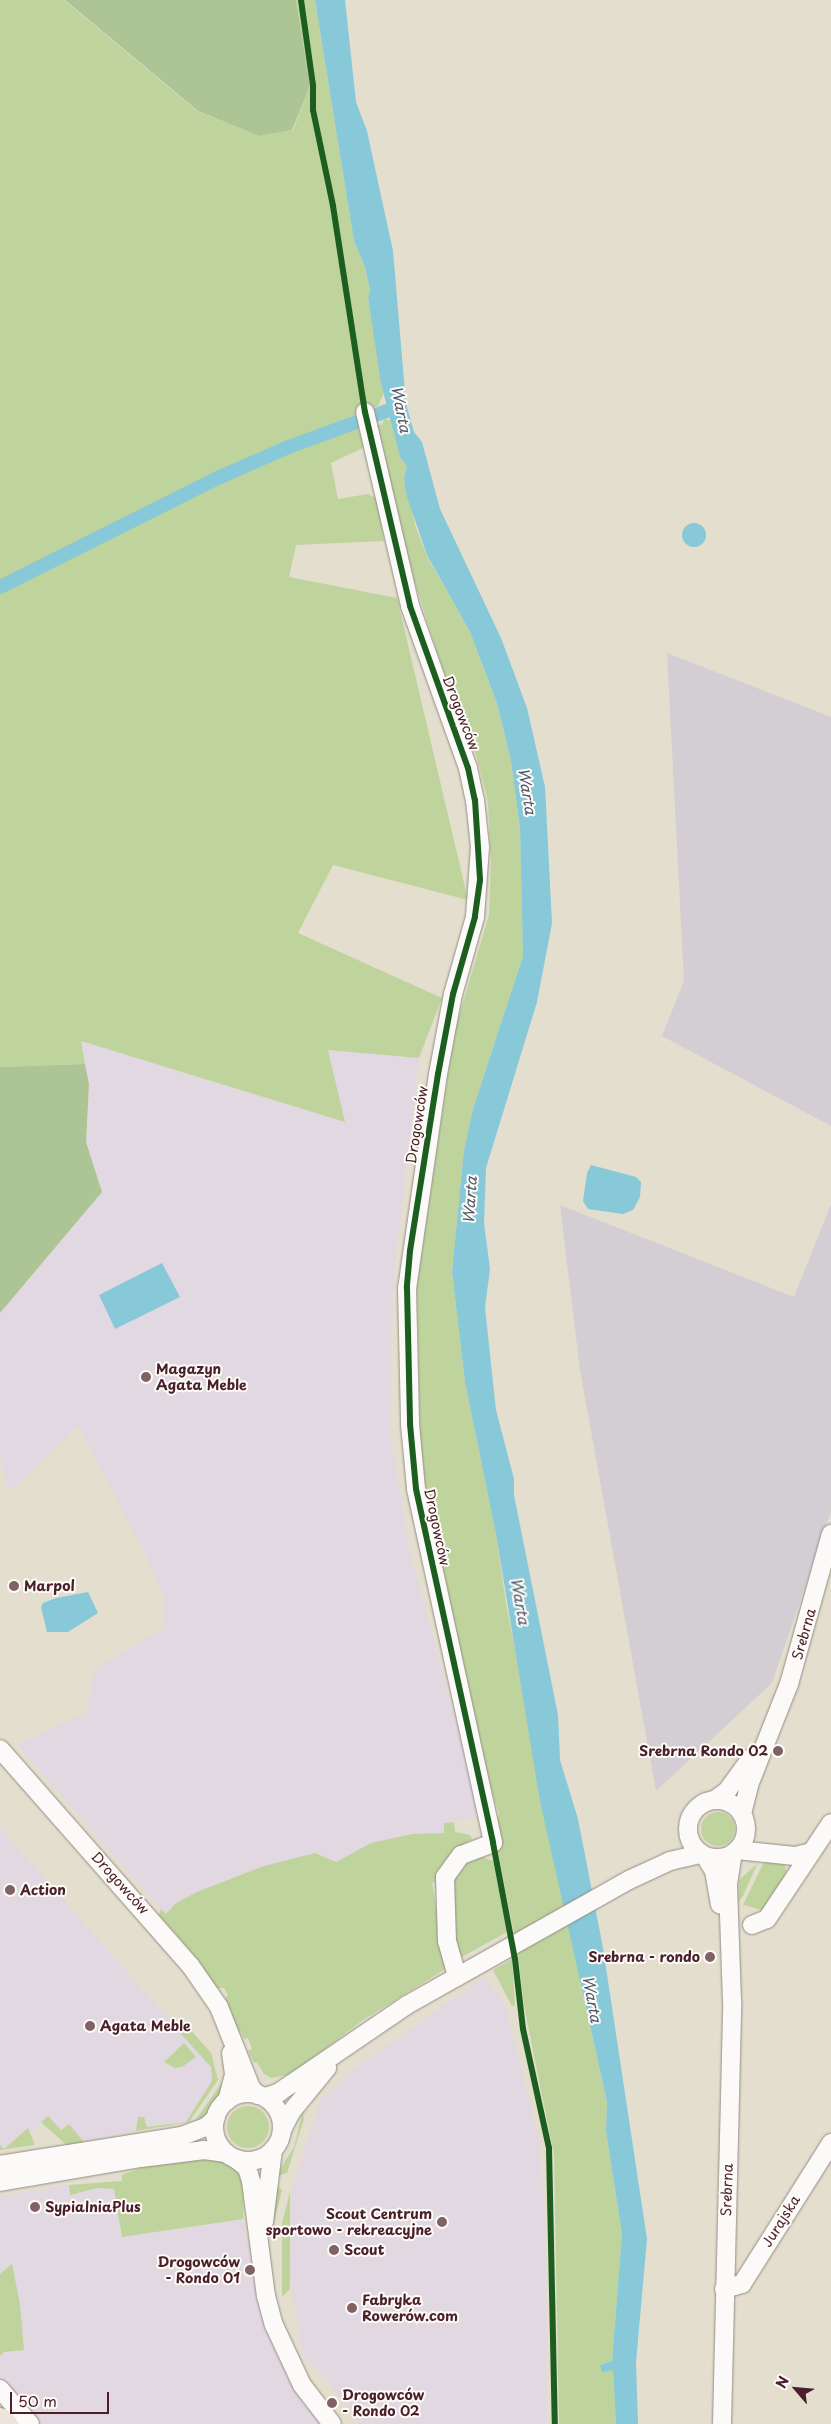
<!DOCTYPE html>
<meta charset="utf-8">
<style>
body{margin:0}
#map{position:relative;width:831px;height:2424px;overflow:hidden;background:#e3decd;font-family:"Playpen Sans",sans-serif}
div>[style]{position:absolute}
[style*='--x']{left:calc(var(--x)*1px);top:calc(var(--y)*1px);width:calc(var(--w)*1px);rotate:calc(var(--a)*1deg)}
.built>*{inset:0;background:#e2d8e2}
.industrial>*{inset:0;background:#d2ced4}
.green>*{inset:0;background:#bfd49d}
.round{border-radius:50%}
.forest>*{inset:0;background:#adc495}
.water>*{inset:0;background:#87c8d9}
.canal>*{height:14px;margin:-7px;padding:0 7px;transform-origin:7px;border-radius:7px;background:#87c8d9}
.roads{filter:drop-shadow(0 0 1px #958c85) drop-shadow(0 0 1px #958c85)}
.minor>*{height:18px;margin:-9px;padding:0 9px;transform-origin:9px;border-radius:9px;background:#fbfaf8}
.minor>.ring{margin:-9px;padding:0;box-sizing:content-box;background:none;border:18px solid #fbfaf8;border-radius:50%}
.major>*{height:21px;margin:-10.5px;padding:0 10.5px;transform-origin:10.5px;border-radius:10.5px;background:#ede5dc}
.cycleway>*{height:6px;margin:-3px;padding:0 3px;transform-origin:3px;border-radius:3px;background:#1b5e20}
.dots>*{width:14px;height:14px;translate:-50% -50%;box-sizing:border-box;border:2px solid #fdfcf7;border-radius:50%}
span{translate:-50% -50%;white-space:nowrap;text-align:center;line-height:1.15;-webkit-text-stroke:4px #fdfcf7;paint-order:stroke}
.street-label{font-size:14px;color:#4a1f2b}
.poi-label{font-size:14px;color:#4a1f2b;font-weight:700}
.left{translate:0 -50%;text-align:left}
.right{translate:-100% -50%;text-align:right}
.water-label{font-size:15px;color:#52576a;font-style:italic}
.north{position:absolute;left:771px;top:2364px;width:50px;height:50px;-webkit-text-stroke:4px #fdfcf7;paint-order:stroke;rotate:297deg;font-size:14px;font-weight:700;line-height:20px;text-align:center;color:#4a1f2b}
.north::after{content:'';display:block;margin:auto;width:18px;height:22px;background:#4a1f2b;clip-path:polygon(50% 0,100% 100%,50% 72%,0 100%)}
.scale{position:absolute;left:10px;top:2392px;width:99px;height:22px;box-sizing:border-box;border:2px solid #4a1f2b;border-top:0;padding-left:6px;font-size:15px;line-height:18px;white-space:nowrap;color:#4a1f2b;-webkit-text-stroke:4px #fdfcf7;paint-order:stroke}
</style>
<div id="map">
<div class="built">
<div style="clip-path:polygon(81px 1041px,344px 1122px,328px 1050px,419px 1058px,393px 1284px,390px 1434px,410px 1551px,481px 1815px,445px 1823px,445px 1833px,412px 1834px,371px 1843px,335px 1862px,315px 1853px,176px 1903px,165px 1914px,17px 1745px,87px 1712px,95px 1669px,163px 1628px,165px 1602px,146px 1555px,78px 1426px,9px 1492px,0 1454px,0 1313px,102px 1192px,86px 1142px,89px 1084px)"></div>
<div style="clip-path:polygon(0 1828px,211px 2067px,212px 2081px,186px 2122px,147px 2127px,135px 2124px,136px 2131px,84px 2142px,69px 2124px,61px 2130px,48px 2116px,32px 2132px,28px 2128px,4px 2149px,0 2145px)"></div>
<div style="clip-path:polygon(484px 1977px,505px 2005px,540px 2142px,546px 2241px,547px 2424px,360px 2424px,327px 2380px,302px 2355px,290px 2278px,291px 2193px,320px 2100px,354px 2069px)"></div>
<div style="clip-path:polygon(69px 2185px,71px 2195px,98px 2188px,114px 2189px,122px 2237px,243px 2219px,260px 2307px,322px 2424px,34px 2424px,0 2385px,0 2356px,4px 2352px,24px 2350px,12px 2265px,0 2274px,0 2196px)"></div>
</div>
<div class="industrial">
<div style="clip-path:polygon(667px 653px,831px 717px,831px 1126px,662px 1036px,684px 981px)"></div>
<div style="clip-path:polygon(831px 1204px,831px 1511px,772px 1683px,656px 1791px,580px 1370px,560px 1205px,794px 1297px)"></div>
</div>
<div class="green">
<div style="clip-path:polygon(0 0,64px 0,197px 111px,259px 136px,293px 130px,310px 86px,296px 0,315px 0,354px 241px,365px 267px,370px 292px,368px 297px,384px 393px,378px 406px,352px 418px,367px 446px,331px 463px,338px 499px,368px 494px,377px 499px,384px 541px,296px 545px,289px 577px,397px 598px,468px 900px,333px 865px,298px 933px,442px 998px,419px 1058px,328px 1050px,345px 1122px,81px 1041px,85px 1064px,0 1067px)"></div>
<div style="clip-path:polygon(384px 419px,391px 420px,400px 457px,407px 466px,404px 478px,416px 528px,427px 556px,470px 632px,497px 703px,511px 761px,520px 828px,523px 956px,473px 1109px,464px 1150px,452px 1272px,465px 1382px,496px 1534px,506px 1603px,583px 1996px,607px 2102px,606px 2131px,622px 2234px,612px 2361px,600px 2365px,613px 2369px,616px 2424px,559px 2424px,554px 2155px,524px 2006px,518px 1955px,494px 1831px,499px 1814px,487px 1777px,425px 1483px,420px 1431px,417px 1286px,454px 1033px,489px 915px,491px 862px,488px 802px,477px 758px,440px 661px,409px 564px,376px 424px,382px 425px)"></div>
<div class="round" style="left:701px;top:1812px;width:34px;height:34px"></div>
<div style="clip-path:polygon(454px 1822px,455px 1832px,470px 1835px,472px 1839px,452px 1853px,444px 1862px,436px 1881px,432px 1883px,447px 1968px,363px 2020px,292px 2074px,271px 2078px,264px 2074px,257px 2062px,254px 2063px,248px 2051px,252px 2049px,248px 2038px,244px 2039px,241px 2032px,238px 2033px,223px 2003px,228px 1995px,224px 1988px,215px 1988px,193px 1954px,159px 1915px,161px 1909px,166px 1914px,176px 1903px,197px 1892px,264px 1866px,315px 1853px,336px 1862px,371px 1843px,412px 1834px,444px 1833px,444px 1823px)"></div>
<div style="clip-path:polygon(479px 1856px,493px 1861px,507px 1932px,462px 1957px,455px 1946px,452px 1873px,460px 1864px)"></div>
<div style="clip-path:polygon(766px 1858px,784px 1863px,787px 1875px,762px 1910px,743px 1905px)"></div>
<div style="clip-path:polygon(757px 1864px,743px 1896px,738px 1902px,739px 1880px)"></div>
<div style="clip-path:polygon(512px 1959px,515px 2005px,512px 2006px,493px 1970px)"></div>
<div style="clip-path:polygon(188px 2027px,211px 2053px,218px 2080px,189px 2122px,136px 2131px,138px 2117px,144px 2117px,147px 2127px,186px 2122px,212px 2081px,211px 2067px,180px 2033px)"></div>
<div style="clip-path:polygon(184px 2043px,196px 2057px,182px 2067px,175px 2068px,164px 2062px)"></div>
<div style="clip-path:polygon(223px 2081px,219px 2101px,209px 2117px,192px 2125px)"></div>
<div class="round" style="left:227px;top:2106px;width:42px;height:42px"></div>
<div style="clip-path:polygon(303px 2110px,304px 2119px,287px 2173px,275px 2177px,294px 2147px)"></div>
<div style="clip-path:polygon(48px 2116px,61px 2130px,69px 2124px,84px 2142px,116px 2137px,115px 2141px,71px 2149px,41px 2122px)"></div>
<div style="clip-path:polygon(28px 2128px,35px 2145px,0 2150px,0 2145px,4px 2149px)"></div>
<div style="clip-path:polygon(197px 2156px,225px 2160px,244px 2174px,243px 2219px,122px 2237px,114px 2189px,98px 2188px,70px 2195px,69px 2185px,122px 2181px,122px 2175px,150px 2164px)"></div>
<div style="clip-path:polygon(275px 2184px,282px 2190px,273px 2227px)"></div>
<div style="clip-path:polygon(290px 2192px,290px 2289px,282px 2297px,282px 2223px)"></div>
<div style="clip-path:polygon(12px 2264px,20px 2304px,24px 2350px,4px 2352px,0 2356px,0 2274px)"></div>
</div>
<div class="forest">
<div style="clip-path:polygon(65px 0,296px 0,310px 86px,292px 130px,259px 136px,198px 111px)"></div>
<div style="clip-path:polygon(85px 1064px,89px 1084px,86px 1142px,102px 1192px,0 1313px,0 1067px)"></div>
</div>
<div class="water">
<div style="clip-path:polygon(315px 0,345px 0,356px 102px,367px 131px,393px 251px,406px 404px,414px 432px,422px 442px,440px 509px,501px 638px,527px 708px,545px 787px,552px 923px,537px 1002px,486px 1168px,484px 1223px,490px 1269px,485px 1308px,496px 1410px,514px 1479px,514px 1495px,558px 1715px,560px 1760px,578px 1819px,603px 1948px,647px 2239px,636px 2362px,638px 2424px,616px 2424px,613px 2370px,602px 2372px,600px 2365px,612px 2361px,622px 2234px,606px 2131px,607px 2102px,540px 1801px,496px 1534px,465px 1382px,452px 1272px,464px 1150px,473px 1109px,523px 956px,520px 828px,511px 761px,497px 703px,470px 632px,427px 555px,407px 497px,404px 478px,407px 466px,400px 457px,381px 383px,368px 297px,370px 291px,365px 267px,354px 241px)"></div>
<div class="round" style="left:682px;top:523px;width:24px;height:24px"></div>
<div style="clip-path:polygon(591px 1165px,636px 1177px,641px 1182px,640px 1197px,633px 1210px,623px 1214px,588px 1209px,583px 1201px,587px 1173px)"></div>
<div style="clip-path:polygon(162px 1263px,180px 1297px,115px 1329px,99px 1295px)"></div>
<div style="clip-path:polygon(88px 1592px,98px 1613px,68px 1632px,47px 1632px,41px 1607px,43px 1603px,56px 1598px)"></div>
</div>
<div class="canal">
<div style="--x:0;--y:587;--w:246;--a:-26.6"></div>
<div style="--x:220;--y:477;--w:72;--a:-23.7"></div>
<div style="--x:286;--y:448;--w:121;--a:-20.2"></div>
</div>
<div class="roads">
<div class="minor">
<div style="--x:365;--y:412;--w:199;--a:76.9"></div>
<div style="--x:410;--y:606;--w:172;--a:70.3"></div>
<div style="--x:468;--y:768;--w:33;--a:78"></div>
<div style="--x:475;--y:800;--w:47;--a:83.9"></div>
<div style="--x:480;--y:847;--w:70;--a:94.1"></div>
<div style="--x:475;--y:917;--w:80;--a:105.9"></div>
<div style="--x:453;--y:994;--w:81;--a:100.6"></div>
<div style="--x:438;--y:1074;--w:216;--a:98.2"></div>
<div style="--x:407;--y:1288;--w:136;--a:88.7"></div>
<div style="--x:410;--y:1424;--w:65;--a:84.7"></div>
<div style="--x:416;--y:1489;--w:362;--a:77.7"></div>
<div style="--x:493;--y:1843;--w:34;--a:159"></div>
<div style="--x:461;--y:1855;--w:27;--a:126"></div>
<div style="--x:445;--y:1877;--w:64;--a:88.2"></div>
<div style="--x:447;--y:1941;--w:37;--a:74"></div>
<div style="--x:0;--y:1749;--w:288;--a:48.7"></div>
<div style="--x:190;--y:1965;--w:51;--a:55.4"></div>
<div style="--x:219;--y:2007;--w:87;--a:68.4"></div>
<div style="--x:251;--y:2088;--w:10;--a:45"></div>
<div style="--x:716;--y:1799;--w:14;--a:-36"></div>
<div style="--x:727;--y:1791;--w:41;--a:-54"></div>
<div class="ring" style="left:688px;top:1800px;width:40px;height:40px"></div>
<div style="--x:742;--y:1814;--w:30;--a:-76"></div>
<div style="--x:749;--y:1785;--w:109;--a:-68.4"></div>
<div style="--x:789;--y:1684;--w:156;--a:-74.4"></div>
<div style="--x:737;--y:1850;--w:58;--a:5.9"></div>
<div style="--x:795;--y:1856;--w:13;--a:-13"></div>
<div style="--x:705;--y:1856;--w:17;--a:59"></div>
<div style="--x:714;--y:1871;--w:34;--a:80"></div>
<div style="--x:752;--y:1925;--w:16;--a:-22"></div>
<div style="--x:767;--y:1919;--w:115;--a:-56.3"></div>
<div class="ring" style="left:214px;top:2093px;width:50px;height:50px"></div>
<div style="--x:265;--y:2097;--w:14;--a:-17"></div>
<div style="--x:278;--y:2093;--w:156;--a:-34.3"></div>
<div style="--x:407;--y:2005;--w:255;--a:-29.4"></div>
<div style="--x:629;--y:1880;--w:45;--a:-24.9"></div>
<div style="--x:670;--y:1861;--w:32;--a:-13"></div>
<div style="--x:227;--y:2101;--w:28;--a:-75"></div>
<div style="--x:234;--y:2074;--w:21;--a:-98"></div>
<div style="--x:282;--y:2130;--w:20;--a:-63"></div>
<div style="--x:291;--y:2112;--w:57;--a:-50.7"></div>
<div style="--x:236;--y:2159;--w:14;--a:39"></div>
<div style="--x:247;--y:2168;--w:14;--a:73"></div>
<div style="--x:251;--y:2181;--w:116;--a:82.6"></div>
<div style="--x:266;--y:2296;--w:30;--a:75"></div>
<div style="--x:274;--y:2325;--w:66;--a:65"></div>
<div style="--x:302;--y:2385;--w:49;--a:52.4"></div>
<div style="--x:0;--y:2165;--w:184;--a:-9.1"></div>
<div style="--x:182;--y:2136;--w:26;--a:-21"></div>
<div style="--x:206;--y:2127;--w:13;--a:-42"></div>
<div style="--x:0;--y:2182;--w:143;--a:-9.7"></div>
<div style="--x:141;--y:2158;--w:64;--a:-7.2"></div>
<div style="--x:204;--y:2150;--w:22;--a:8"></div>
<div style="--x:264;--y:2222;--w:73;--a:-82.9"></div>
<div style="--x:724;--y:2289;--w:19;--a:-16"></div>
<div style="--x:742;--y:2284;--w:167;--a:-57.7"></div>
<div style="--x:0;--y:2389;--w:46;--a:49.4"></div>
<div style="--x:722;--y:2424;--w:423;--a:-88.6"></div>
<div style="--x:732;--y:2001;--w:117;--a:-92"></div>
<div style="--x:728;--y:1884;--w:31;--a:-81"></div>
</div>
<div class="major">
<div style="--x:0;--y:2418;--w:9;--a:41"></div>
</div>
</div>
<div class="cycleway">
<div style="--x:301;--y:0;--w:86;--a:82"></div>
<div style="--x:313;--y:85;--w:25;--a:90"></div>
<div style="--x:313;--y:110;--w:98;--a:78.2"></div>
<div style="--x:333;--y:206;--w:208;--a:81.2"></div>
<div style="--x:365;--y:412;--w:199;--a:76.9"></div>
<div style="--x:410;--y:606;--w:172;--a:70.3"></div>
<div style="--x:468;--y:768;--w:33;--a:78"></div>
<div style="--x:475;--y:800;--w:80;--a:86.4"></div>
<div style="--x:480;--y:880;--w:37;--a:98"></div>
<div style="--x:475;--y:917;--w:80;--a:105.9"></div>
<div style="--x:453;--y:994;--w:81;--a:100.6"></div>
<div style="--x:438;--y:1074;--w:179;--a:99"></div>
<div style="--x:410;--y:1251;--w:37;--a:95"></div>
<div style="--x:407;--y:1288;--w:136;--a:88.7"></div>
<div style="--x:410;--y:1424;--w:65;--a:84.7"></div>
<div style="--x:416;--y:1489;--w:362;--a:77.7"></div>
<div style="--x:493;--y:1843;--w:118;--a:79.3"></div>
<div style="--x:515;--y:1959;--w:70;--a:83.5"></div>
<div style="--x:523;--y:2029;--w:122;--a:77.7"></div>
<div style="--x:549;--y:2148;--w:276;--a:88.8"></div>
</div>
<div class="dots">
<div style="left:146px;top:1377px;background:#806264"></div>
<div style="left:14px;top:1586px;background:#806264"></div>
<div style="left:778px;top:1751px;background:#806264"></div>
<div style="left:10px;top:1890px;background:#806264"></div>
<div style="left:710px;top:1957px;background:#806264"></div>
<div style="left:90px;top:2026px;background:#806264"></div>
<div style="left:35px;top:2207px;background:#806264"></div>
<div style="left:442px;top:2222px;background:#806264"></div>
<div style="left:334px;top:2250px;background:#806264"></div>
<div style="left:250px;top:2270px;background:#806264"></div>
<div style="left:352px;top:2308px;background:#806264"></div>
<div style="left:332px;top:2403px;background:#806264"></div>
</div>
<div class="street-label">
<span style="left:461px;top:713px;rotate:69deg">Drogowców</span>
<span style="left:417px;top:1125px;rotate:-81deg">Drogowców</span>
<span style="left:437px;top:1527px;rotate:78deg">Drogowców</span>
<span style="left:804px;top:1634px;rotate:-74deg">Srebrna</span>
<span style="left:120px;top:1883px;rotate:48deg">Drogowców</span>
<span style="left:727px;top:2190px;rotate:-88deg">Srebrna</span>
<span style="left:781px;top:2221px;rotate:-58deg">Jurajska</span>
</div>
<div class="poi-label">
<span class="left" style="left:156px;top:1377px">Magazyn<br>Agata Meble</span>
<span class="left" style="left:24px;top:1586px">Marpol</span>
<span class="right" style="left:768px;top:1751px">Srebrna Rondo 02</span>
<span class="left" style="left:20px;top:1890px">Action</span>
<span class="right" style="left:700px;top:1957px">Srebrna - rondo</span>
<span class="left" style="left:100px;top:2026px">Agata Meble</span>
<span class="left" style="left:45px;top:2207px">SypialniaPlus</span>
<span class="right" style="left:432px;top:2222px">Scout Centrum<br>sportowo - rekreacyjne</span>
<span class="left" style="left:344px;top:2250px">Scout</span>
<span class="right" style="left:240px;top:2270px">Drogowców<br>- Rondo 01</span>
<span class="left" style="left:362px;top:2308px">Fabryka<br>Rowerów.com</span>
<span class="left" style="left:342px;top:2403px">Drogowców<br>- Rondo 02</span>
</div>
<div class="water-label">
<span style="left:402px;top:409px;rotate:79deg">Warta</span>
<span style="left:528px;top:791px;rotate:81deg">Warta</span>
<span style="left:469px;top:1200px;rotate:-86deg">Warta</span>
<span style="left:521px;top:1601px;rotate:80deg">Warta</span>
<span style="left:593px;top:1999px;rotate:80deg">Warta</span>
</div>
<div class="north">N</div>
<div class="scale">50 m</div>
</div>
